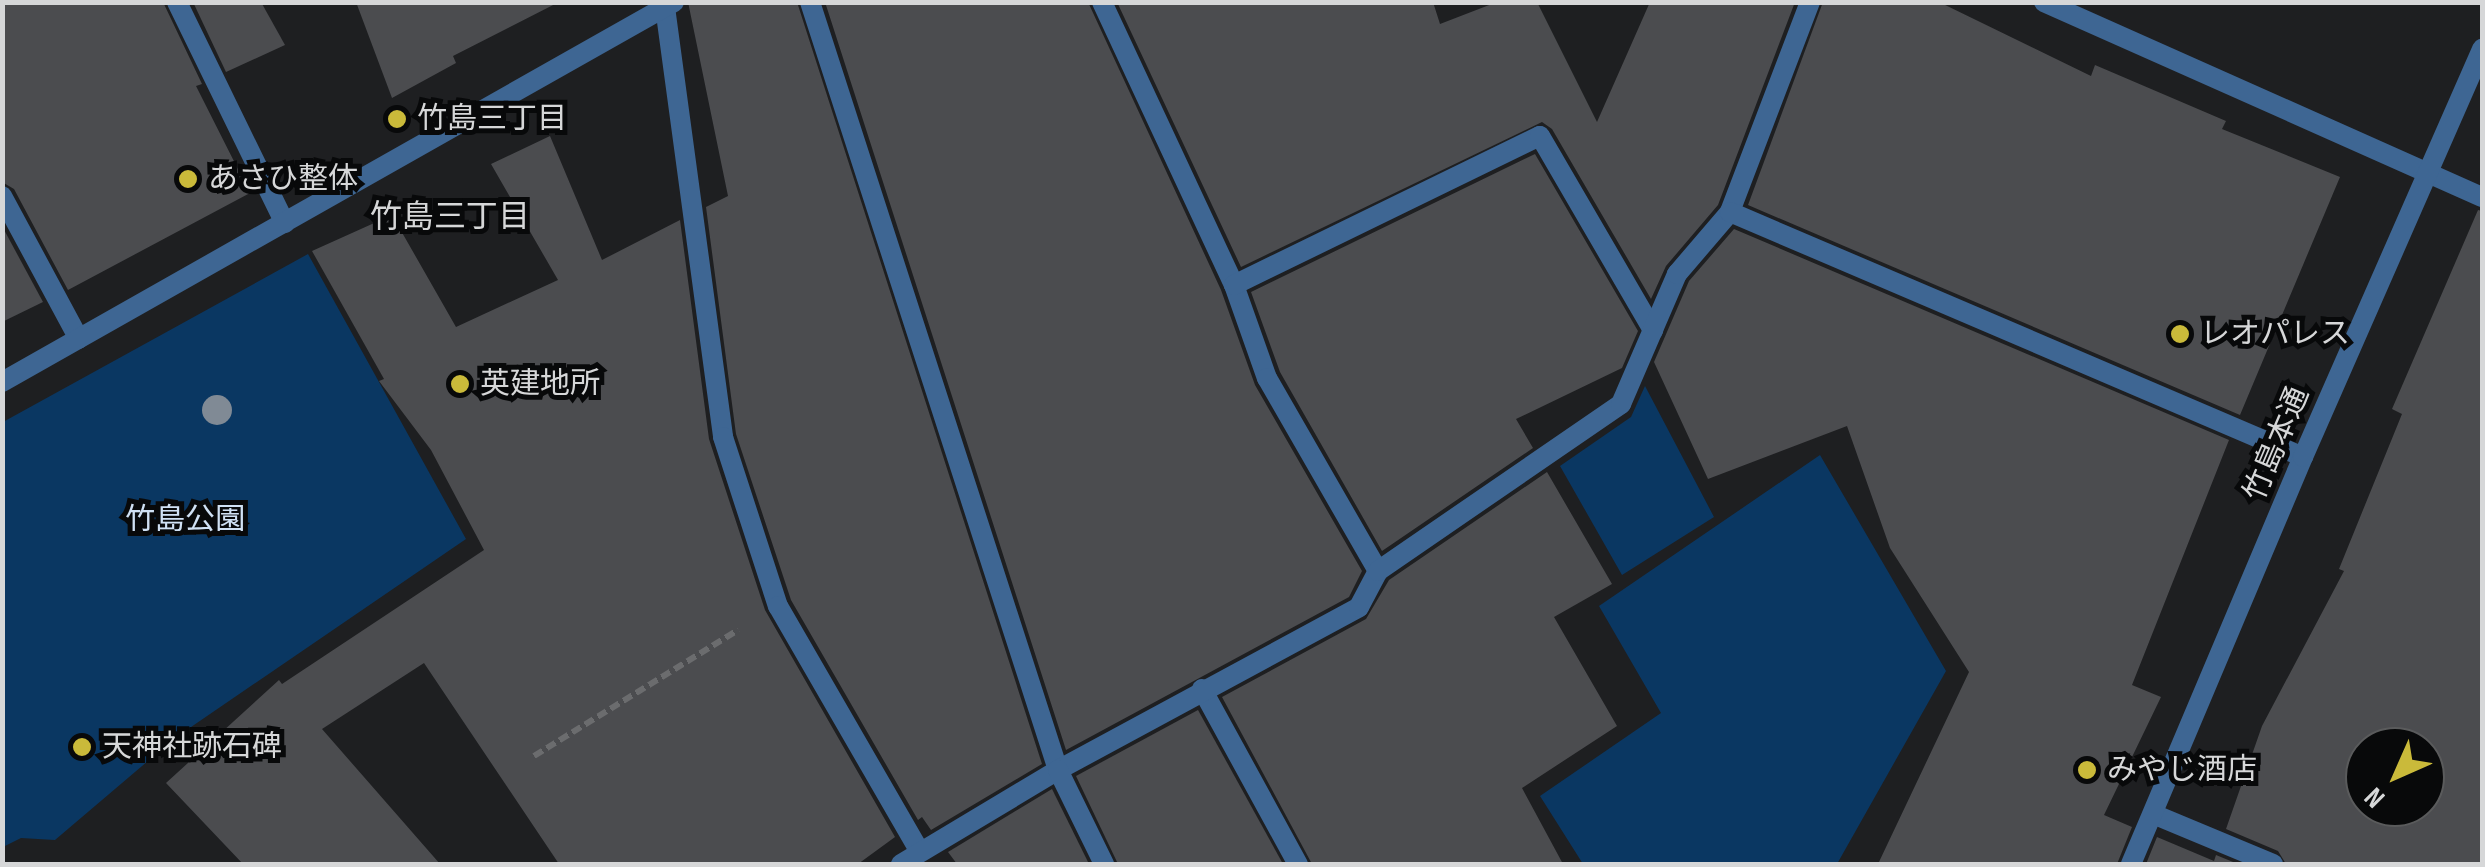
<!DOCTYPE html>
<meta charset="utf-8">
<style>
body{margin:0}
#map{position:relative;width:2485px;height:867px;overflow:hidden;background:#1e1f21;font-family:"Sofia Sans Condensed","Noto Sans JP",sans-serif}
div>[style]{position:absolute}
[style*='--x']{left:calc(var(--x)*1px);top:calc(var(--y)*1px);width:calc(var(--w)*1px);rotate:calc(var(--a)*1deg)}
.green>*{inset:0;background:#0a3762}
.building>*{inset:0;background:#4b4c4f}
.path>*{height:6px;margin-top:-3px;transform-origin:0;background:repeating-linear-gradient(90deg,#6b6c6e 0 10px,transparent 0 15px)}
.service>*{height:20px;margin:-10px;padding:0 10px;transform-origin:10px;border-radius:10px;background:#3e6693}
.minor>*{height:20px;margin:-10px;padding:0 10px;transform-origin:10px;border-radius:10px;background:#3e6693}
.tertiary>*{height:20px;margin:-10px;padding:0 10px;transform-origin:10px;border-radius:10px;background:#3e6693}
.trees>*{width:30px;height:30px;margin:-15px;border-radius:50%;background:#808a95}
.dots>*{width:28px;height:28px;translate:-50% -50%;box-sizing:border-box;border:5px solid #08090a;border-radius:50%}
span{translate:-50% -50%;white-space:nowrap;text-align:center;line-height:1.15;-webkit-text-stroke:10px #08090a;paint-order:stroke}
.poi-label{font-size:30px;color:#d6d7d8}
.left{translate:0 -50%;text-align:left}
.street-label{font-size:30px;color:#d6d7d8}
.park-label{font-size:30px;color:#d0e1f4}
.neighbourhood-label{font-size:32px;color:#d6d7d8}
.frame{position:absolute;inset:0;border:5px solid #d6d7d8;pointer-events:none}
.north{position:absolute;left:2345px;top:727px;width:100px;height:100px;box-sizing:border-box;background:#08090a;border:2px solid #5a5b5c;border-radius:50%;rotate:225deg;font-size:28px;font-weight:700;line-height:40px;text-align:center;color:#d6d7d8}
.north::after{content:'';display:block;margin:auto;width:35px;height:45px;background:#caba3a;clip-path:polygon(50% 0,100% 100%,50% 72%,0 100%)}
</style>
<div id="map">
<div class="green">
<div style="clip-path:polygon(308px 254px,466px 539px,175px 738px,55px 840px,21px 838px,3px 847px,3px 422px)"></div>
<div style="clip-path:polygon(1645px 386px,1714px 517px,1622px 575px,1560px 466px,1631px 417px)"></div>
<div style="clip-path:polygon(1820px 455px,1946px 671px,1837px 864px,1583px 864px,1540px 796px,1661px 713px,1599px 606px)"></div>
</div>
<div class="building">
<div style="clip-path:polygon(2px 2px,163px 2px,202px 84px,196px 86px,250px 193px,68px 290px,14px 189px,2px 182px)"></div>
<div style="clip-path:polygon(193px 2px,261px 2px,285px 45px,226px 72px)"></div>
<div style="clip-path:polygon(356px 2px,559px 2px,453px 56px,456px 63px,392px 98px)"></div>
<div style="clip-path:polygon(688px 2px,797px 2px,1042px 764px,931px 830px,922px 817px,918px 820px,791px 600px,736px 434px,706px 207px,728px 196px)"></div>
<div style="clip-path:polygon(825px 2px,1088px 2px,1221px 290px,1255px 385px,1362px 571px,1349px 597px,1066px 750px)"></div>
<div style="clip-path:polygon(1117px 2px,1433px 2px,1440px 24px,1497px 2px,1537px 2px,1597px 122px,1650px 2px,1795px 2px,1718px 205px,1666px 266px,1651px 299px,1552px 129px,1542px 122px,1241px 267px)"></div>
<div style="clip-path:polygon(1823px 2px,1939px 2px,2091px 76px,2095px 65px,2226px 121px,2222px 129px,2340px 177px,2240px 415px,1748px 205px)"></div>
<div style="clip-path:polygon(550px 136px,602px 260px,680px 220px,709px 439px,765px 610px,895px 837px,858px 864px,559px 864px,424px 663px,322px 729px,440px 864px,243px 864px,166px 783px,279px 680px,282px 684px,484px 550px,431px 450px,379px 381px,384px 379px,312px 251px,392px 215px,456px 327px,558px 280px,491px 164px)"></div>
<div style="clip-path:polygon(1535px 154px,1638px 331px,1622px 368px,1516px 419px,1533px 448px,1382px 551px,1280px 372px,1251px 292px)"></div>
<div style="clip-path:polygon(evenodd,2478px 210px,2482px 211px,2482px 864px,2286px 864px,2278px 851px,2226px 829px,2262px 726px,2344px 571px,2339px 569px,2402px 414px,2392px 409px,2478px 210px,2365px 747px,2425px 747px,2425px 807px,2365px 807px,2365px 747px)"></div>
<div style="clip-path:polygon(2px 226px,43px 302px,2px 322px)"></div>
<div style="clip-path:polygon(1734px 229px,2229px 440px,2132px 685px,2161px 697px,2104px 815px,2132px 827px,2117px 864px,1878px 864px,1969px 672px,1890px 548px,1847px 426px,1708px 479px,1654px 362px,1689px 281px)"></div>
<div style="clip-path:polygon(1547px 472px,1612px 584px,1554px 617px,1617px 726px,1522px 788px,1563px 864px,1312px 864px,1222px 697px,1366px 619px,1389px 580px)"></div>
<div style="clip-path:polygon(1198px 710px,1283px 864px,1118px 864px,1076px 776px)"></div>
<div style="clip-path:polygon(1052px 789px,1089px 864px,957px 864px,948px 852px)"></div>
<div style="clip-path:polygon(2157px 837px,2214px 861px,2216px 855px,2238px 864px,2146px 864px)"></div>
</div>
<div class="path">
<div style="--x:534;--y:756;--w:240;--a:-31.7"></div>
</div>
<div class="service">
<div style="--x:810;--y:2;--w:807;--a:72.1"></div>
<div style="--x:1102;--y:2;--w:312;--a:65"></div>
<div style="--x:1234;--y:285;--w:99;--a:70.5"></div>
<div style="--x:1267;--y:378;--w:223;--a:60.1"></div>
<div style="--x:665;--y:7;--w:434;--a:82.3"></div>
<div style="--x:723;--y:437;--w:178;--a:72"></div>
<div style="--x:778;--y:606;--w:282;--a:60"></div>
<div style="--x:2;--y:196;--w:162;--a:61.7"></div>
<div style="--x:1234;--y:285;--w:340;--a:-26"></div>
<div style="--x:1540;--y:136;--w:225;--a:59.8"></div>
<div style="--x:1202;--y:689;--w:200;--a:61.3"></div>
<div style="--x:901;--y:864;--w:183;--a:-30.9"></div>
<div style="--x:1058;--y:770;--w:342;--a:-28.4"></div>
<div style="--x:1359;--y:607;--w:41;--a:-62.2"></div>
<div style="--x:1378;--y:571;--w:295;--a:-34.5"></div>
<div style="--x:1621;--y:404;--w:142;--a:-66.7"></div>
<div style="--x:1677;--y:274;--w:82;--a:-49.5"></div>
</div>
<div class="minor">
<div style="--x:177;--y:2;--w:246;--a:64"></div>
<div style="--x:1810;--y:2;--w:225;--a:110.9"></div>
<div style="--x:1730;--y:212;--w:623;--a:23.15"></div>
<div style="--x:2044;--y:2;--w:479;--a:24"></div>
<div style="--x:2;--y:382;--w:772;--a:-29.49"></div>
<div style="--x:1058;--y:770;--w:105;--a:63.9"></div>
<div style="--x:2153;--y:814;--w:130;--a:22.6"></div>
</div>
<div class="tertiary">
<div style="--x:2131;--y:864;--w:442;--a:-67.1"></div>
<div style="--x:2303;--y:457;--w:446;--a:-66.3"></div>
</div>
<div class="trees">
<div style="left:217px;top:410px"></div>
</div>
<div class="dots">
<div style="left:397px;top:119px;background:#caba3a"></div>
<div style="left:188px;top:179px;background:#caba3a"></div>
<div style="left:2180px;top:334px;background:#caba3a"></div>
<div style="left:460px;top:384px;background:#caba3a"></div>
<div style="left:82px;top:747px;background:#caba3a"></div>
<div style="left:2087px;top:770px;background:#caba3a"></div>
</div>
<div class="poi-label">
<span class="left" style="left:417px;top:119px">竹島三丁目</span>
<span class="left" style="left:208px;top:179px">あさひ整体</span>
<span class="left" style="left:2200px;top:334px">レオパレス</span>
<span class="left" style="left:480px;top:384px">英建地所</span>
<span class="left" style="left:102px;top:747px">天神社跡石碑</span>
<span class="left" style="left:2107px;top:770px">みやじ酒店</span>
</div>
<div class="street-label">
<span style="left:2277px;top:444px;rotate:-67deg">竹島本通</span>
</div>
<div class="park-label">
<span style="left:185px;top:520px">竹島公園</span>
</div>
<div class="neighbourhood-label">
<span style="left:450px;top:218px">竹島三丁目</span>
</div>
<div class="frame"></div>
<div class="north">N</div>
</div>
